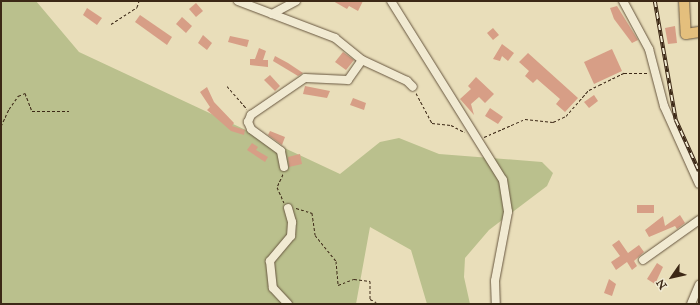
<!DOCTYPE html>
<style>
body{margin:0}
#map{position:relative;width:700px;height:305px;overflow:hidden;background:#e9deba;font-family:"IM FELL Great Primer",serif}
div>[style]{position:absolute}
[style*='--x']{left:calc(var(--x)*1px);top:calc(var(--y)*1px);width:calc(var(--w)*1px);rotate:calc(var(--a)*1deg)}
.green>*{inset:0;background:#bac08d}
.building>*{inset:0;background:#d79e86}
.path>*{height:1px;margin-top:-0.5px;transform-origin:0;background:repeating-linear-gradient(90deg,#3c2816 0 3px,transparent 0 5px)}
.roads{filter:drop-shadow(0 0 1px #67563f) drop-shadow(0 0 1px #67563f)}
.minor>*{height:8px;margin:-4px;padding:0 4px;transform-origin:4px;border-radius:4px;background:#f1ead2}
.major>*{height:10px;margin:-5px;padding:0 5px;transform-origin:5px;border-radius:5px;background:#e4bf7d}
.rail>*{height:3.5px;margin-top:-1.75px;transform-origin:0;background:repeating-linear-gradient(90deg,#f1ead2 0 6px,#3c2816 0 12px);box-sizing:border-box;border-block:1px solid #3c2816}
span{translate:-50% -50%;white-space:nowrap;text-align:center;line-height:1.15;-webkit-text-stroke:3px #f1ead2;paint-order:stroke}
.frame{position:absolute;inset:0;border:2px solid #3c2816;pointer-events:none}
.north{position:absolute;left:652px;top:257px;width:40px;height:40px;-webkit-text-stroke:3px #f1ead2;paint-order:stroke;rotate:236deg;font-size:11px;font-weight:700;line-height:16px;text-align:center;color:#3c2816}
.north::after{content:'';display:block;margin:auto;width:14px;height:18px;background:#3c2816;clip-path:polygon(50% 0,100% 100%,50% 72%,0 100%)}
</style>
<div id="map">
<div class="green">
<div style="clip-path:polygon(1px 1px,36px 1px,79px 52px,340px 174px,380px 142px,399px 138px,439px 154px,542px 162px,553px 173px,547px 186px,489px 230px,465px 258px,464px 277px,470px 304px,427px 304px,411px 250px,370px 227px,356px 304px,1px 304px)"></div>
</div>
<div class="building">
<div style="clip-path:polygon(333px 1px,363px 1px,358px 11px,349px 6px,347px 9px)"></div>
<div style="clip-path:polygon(196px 3px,203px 11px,196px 17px,189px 9px)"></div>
<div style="clip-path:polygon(617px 6px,638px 40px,632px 43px,614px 19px,610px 8px)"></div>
<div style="clip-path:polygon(87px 8px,102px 18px,97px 25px,83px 15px)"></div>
<div style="clip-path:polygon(140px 15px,172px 37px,167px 45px,135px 22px)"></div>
<div style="clip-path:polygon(182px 17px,192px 26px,186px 33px,176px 24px)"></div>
<div style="clip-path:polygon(675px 26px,677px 43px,668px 44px,665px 28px)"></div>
<div style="clip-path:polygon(493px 28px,499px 35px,493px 40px,487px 33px)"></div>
<div style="clip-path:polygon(203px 35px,212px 43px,207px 50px,198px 43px)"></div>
<div style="clip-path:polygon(230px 36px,249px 40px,247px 47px,228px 42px)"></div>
<div style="clip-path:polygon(502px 44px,514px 53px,508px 61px,502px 56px,500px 61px,493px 59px)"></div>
<div style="clip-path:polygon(259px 48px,266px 51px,263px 60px,268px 60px,268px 67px,250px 65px,250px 59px,255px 59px)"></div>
<div style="clip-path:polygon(612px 49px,622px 71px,594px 84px,584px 62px)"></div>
<div style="clip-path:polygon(343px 52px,354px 60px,346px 70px,335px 62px)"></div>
<div style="clip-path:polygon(528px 53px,578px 98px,565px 112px,556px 104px,560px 99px,537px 79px,533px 83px,525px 76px,529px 71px,519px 62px)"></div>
<div style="clip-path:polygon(275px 56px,288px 63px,303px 73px,298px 76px,273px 61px)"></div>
<div style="clip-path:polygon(270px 75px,280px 86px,275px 91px,264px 80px)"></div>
<div style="clip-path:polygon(476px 77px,494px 94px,485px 103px,479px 97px,471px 104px,474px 115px,460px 99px,471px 89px,468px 86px)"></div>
<div style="clip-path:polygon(305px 86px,330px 91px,327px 98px,303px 94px)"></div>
<div style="clip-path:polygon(207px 87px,214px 102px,234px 123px,232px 126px,245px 130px,244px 135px,231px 131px,207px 110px,210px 107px,200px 92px)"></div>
<div style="clip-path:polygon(594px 95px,598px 101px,589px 108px,584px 102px)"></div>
<div style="clip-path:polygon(353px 98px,366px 103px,364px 110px,350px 105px)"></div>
<div style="clip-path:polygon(490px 108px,503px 117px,498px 124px,485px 116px)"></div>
<div style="clip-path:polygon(270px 131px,285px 137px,282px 145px,268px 135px)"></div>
<div style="clip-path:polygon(252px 143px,258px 147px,256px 150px,268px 157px,265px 162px,247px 150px)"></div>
<div style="clip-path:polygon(300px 154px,302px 164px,289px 167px,288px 157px)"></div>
<div style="clip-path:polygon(637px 205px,654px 205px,654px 213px,637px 213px)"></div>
<div style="clip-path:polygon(680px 215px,685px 223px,677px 229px,675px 226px,649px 237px,645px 230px,663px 216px,665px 226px)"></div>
<div style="clip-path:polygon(619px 240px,628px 253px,639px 245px,644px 252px,634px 261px,637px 266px,632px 270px,627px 262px,616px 270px,611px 262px,620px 256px,612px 245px)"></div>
<div style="clip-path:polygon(657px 263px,663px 267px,655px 284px,647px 279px)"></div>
<div style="clip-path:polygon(609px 279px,616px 284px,612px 296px,604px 293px)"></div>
</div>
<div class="path">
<div style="--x:111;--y:24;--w:31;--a:-33"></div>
<div style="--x:137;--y:7;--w:6;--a:-72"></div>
<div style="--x:227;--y:86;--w:30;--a:49"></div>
<div style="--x:416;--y:93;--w:34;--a:62"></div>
<div style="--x:432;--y:123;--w:19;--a:6"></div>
<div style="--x:451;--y:125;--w:15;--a:28"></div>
<div style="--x:1;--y:126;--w:19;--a:-65"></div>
<div style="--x:9;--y:109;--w:16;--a:-55"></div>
<div style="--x:18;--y:96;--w:8;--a:-23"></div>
<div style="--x:25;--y:93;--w:19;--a:69"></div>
<div style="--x:32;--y:111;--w:37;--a:0"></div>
<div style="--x:484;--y:137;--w:45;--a:-23.7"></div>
<div style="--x:525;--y:119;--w:28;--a:6"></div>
<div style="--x:553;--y:122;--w:14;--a:-25"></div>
<div style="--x:566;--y:116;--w:35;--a:-49"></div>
<div style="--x:589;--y:90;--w:11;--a:-27"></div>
<div style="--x:599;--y:85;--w:28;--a:-26"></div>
<div style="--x:624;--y:73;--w:24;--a:0"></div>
<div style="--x:283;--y:174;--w:14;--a:115"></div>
<div style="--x:277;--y:187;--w:17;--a:66"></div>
<div style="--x:296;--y:208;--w:17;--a:17"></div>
<div style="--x:312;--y:213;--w:22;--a:82"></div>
<div style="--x:315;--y:235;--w:33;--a:51"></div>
<div style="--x:336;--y:261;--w:24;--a:85"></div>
<div style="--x:338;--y:285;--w:17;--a:-21"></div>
<div style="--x:354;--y:279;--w:16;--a:7"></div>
<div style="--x:370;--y:281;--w:18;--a:90"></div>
<div style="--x:370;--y:299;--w:7;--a:27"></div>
</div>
<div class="roads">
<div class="minor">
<div style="--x:238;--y:1;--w:104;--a:20.9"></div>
<div style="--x:335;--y:38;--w:35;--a:39"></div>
<div style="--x:362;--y:60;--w:50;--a:25"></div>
<div style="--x:407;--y:81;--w:8;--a:45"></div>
<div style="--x:391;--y:1;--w:211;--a:58"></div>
<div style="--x:503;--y:180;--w:32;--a:81"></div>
<div style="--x:508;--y:212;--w:70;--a:100.7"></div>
<div style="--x:495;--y:281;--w:23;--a:88"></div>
<div style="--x:623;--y:1;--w:55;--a:61.6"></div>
<div style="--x:649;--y:49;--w:59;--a:75.3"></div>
<div style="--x:664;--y:106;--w:85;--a:65.8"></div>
<div style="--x:272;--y:14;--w:27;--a:-28"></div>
<div style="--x:284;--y:167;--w:16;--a:-101"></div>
<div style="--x:281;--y:151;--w:37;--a:-144"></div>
<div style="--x:251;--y:129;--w:8;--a:-113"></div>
<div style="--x:248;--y:122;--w:8;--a:-67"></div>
<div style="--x:251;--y:115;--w:65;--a:-34.4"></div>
<div style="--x:305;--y:78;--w:43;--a:2.7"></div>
<div style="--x:348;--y:80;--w:24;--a:-55"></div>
<div style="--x:288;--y:208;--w:15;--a:74"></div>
<div style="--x:292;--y:222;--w:14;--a:94"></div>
<div style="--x:291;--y:236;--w:33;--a:130"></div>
<div style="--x:270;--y:261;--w:27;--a:84"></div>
<div style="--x:273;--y:288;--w:22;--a:47"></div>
<div style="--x:643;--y:260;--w:69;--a:-35.5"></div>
<div style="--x:691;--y:304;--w:21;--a:-67"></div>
</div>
<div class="major">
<div style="--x:684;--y:1;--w:33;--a:87"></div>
<div style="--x:686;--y:34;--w:13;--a:-9"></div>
</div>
</div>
<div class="rail">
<div style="--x:655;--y:1;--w:121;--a:80"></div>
<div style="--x:676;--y:120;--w:56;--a:65.7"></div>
</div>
<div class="frame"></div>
<div class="north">N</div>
</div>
